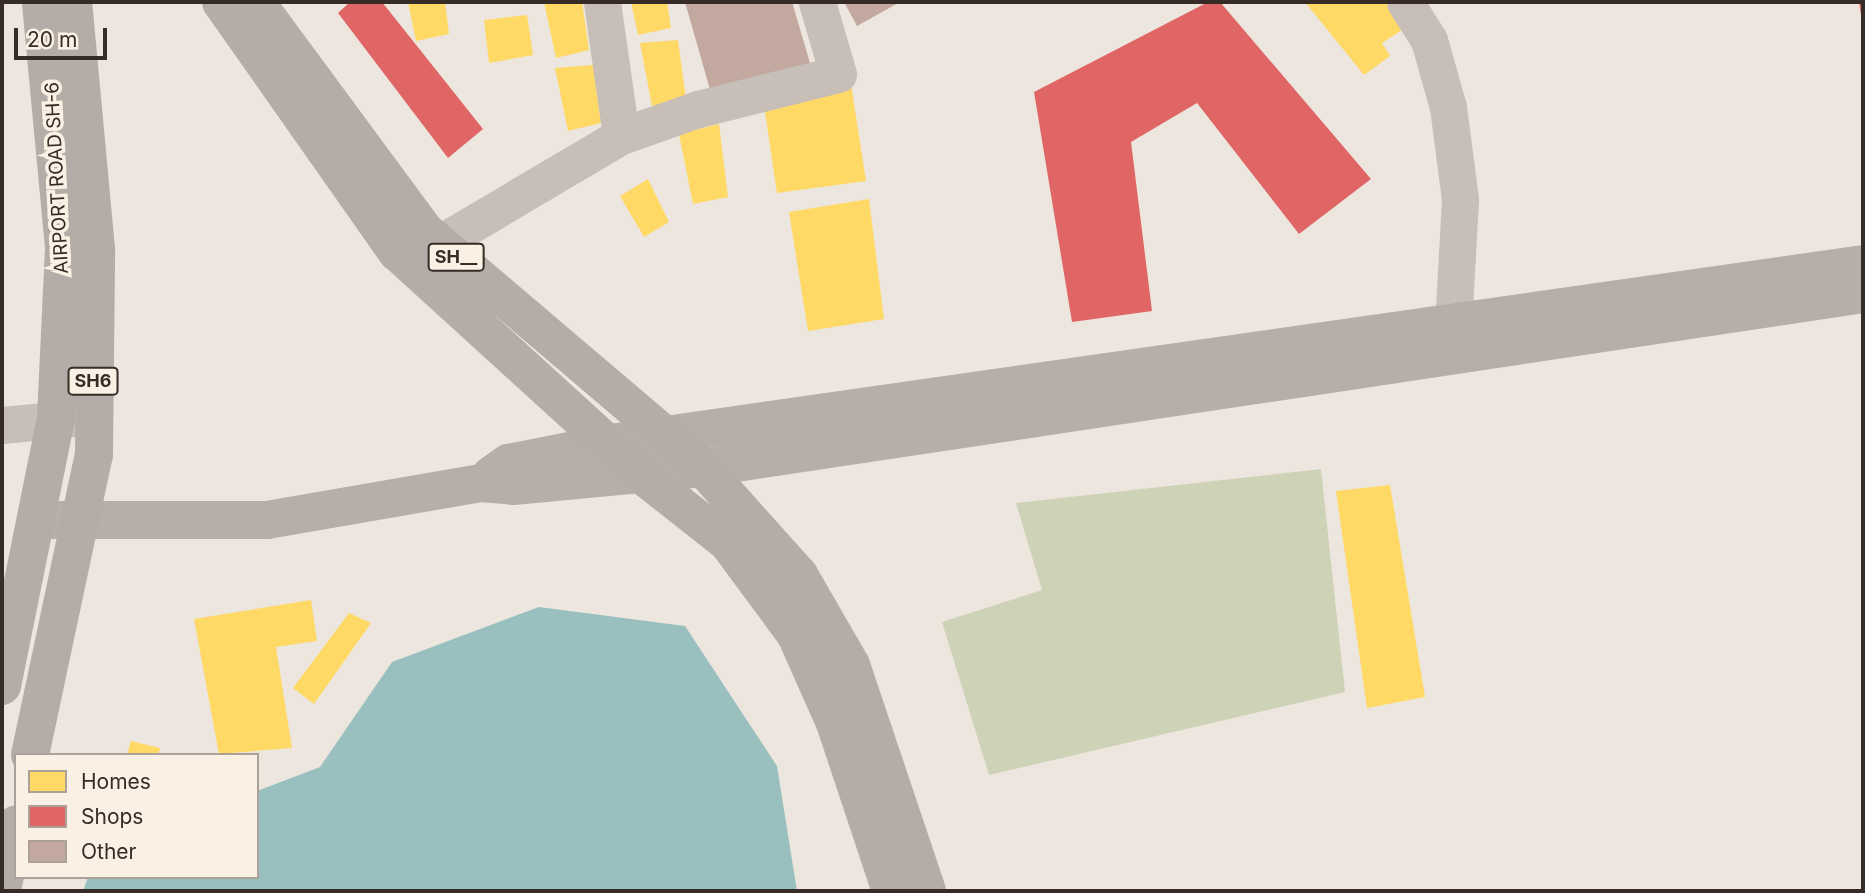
<!DOCTYPE html>
<style>
body{margin:0}
#map{position:relative;width:1865px;height:893px;overflow:hidden;background:#ede6de;font-family:Inter,sans-serif}
div>[style]{position:absolute}
[style*='--x']{left:calc(var(--x)*1px);top:calc(var(--y)*1px);width:calc(var(--w)*1px);rotate:calc(var(--a)*1deg)}
.green>*{inset:0;background:#ced3b7}
.water>*{inset:0;background:#99c0bf}
.homes>*{inset:0;background:#ffd966}
.shops>*{inset:0;background:#e06666}
.building>*{inset:0;background:#c2a89e}
.minor>*{height:37px;margin:-18.5px;padding:0 18.5px;transform-origin:18.5px;border-radius:18.5px;background:#c6beb7}
.secondary>*{height:38px;margin:-19px;padding:0 19px;transform-origin:19px;border-radius:19px;background:#b6aea8}
.primary>*{height:38px;margin:-19px;padding:0 19px;transform-origin:19px;border-radius:19px;background:#b4aca7}
span{translate:-50% -50%;white-space:nowrap;text-align:center;line-height:1.15;-webkit-text-stroke:7px #faf0e4;paint-order:stroke}
.shield-label span{padding:2px 5px;background:#faf0e4;border:2px solid;border-radius:5px;-webkit-text-stroke-width:0}
.shield-label{font-size:18px;color:#362b26;font-weight:700}
.street-label{font-size:19px;color:#362b26}
.frame{position:absolute;inset:0;border:4px solid #362b26;pointer-events:none}
.legend{position:absolute;left:14px;top:753px;width:245px;height:126px;box-sizing:border-box;background:#faf0e4;border:2px solid #aca198;margin:0;padding:9px 12px;list-style:none;font-size:21px;color:#362b26}
.legend li{display:flex;align-items:center;gap:14px;height:35px}
.legend b{width:35px;border:2px solid #aca198}
.scale{position:absolute;left:14px;top:28px;width:93px;height:32px;box-sizing:border-box;border:4px solid #362b26;border-top:0;padding-left:9px;font-size:21px;line-height:24px;white-space:nowrap;color:#362b26;-webkit-text-stroke:5px #faf0e4;paint-order:stroke}
</style>
<div id="map">
<div class="green">
<div style="clip-path:polygon(1321px 469px,1345px 692px,989px 775px,942px 622px,1042px 590px,1016px 503px)"></div>
</div>
<div class="water">
<div style="clip-path:polygon(539px 607px,685px 626px,777px 766px,797px 891px,83px 891px,88px 877px,257px 877px,257px 791px,320px 767px,392px 662px)"></div>
</div>
<div class="homes">
<div style="clip-path:polygon(408px 2px,445px 2px,449px 34px,416px 41px)"></div>
<div style="clip-path:polygon(544px 2px,582px 2px,589px 50px,556px 58px)"></div>
<div style="clip-path:polygon(631px 2px,667px 2px,671px 28px,638px 35px)"></div>
<div style="clip-path:polygon(1305px 2px,1390px 2px,1402px 30px,1382px 43px,1390px 56px,1364px 75px)"></div>
<div style="clip-path:polygon(527px 15px,533px 55px,489px 63px,484px 20px)"></div>
<div style="clip-path:polygon(678px 40px,686px 99px,652px 106px,640px 43px)"></div>
<div style="clip-path:polygon(593px 65px,601px 123px,568px 131px,555px 68px)"></div>
<div style="clip-path:polygon(851px 84px,866px 181px,777px 193px,763px 98px)"></div>
<div style="clip-path:polygon(719px 124px,728px 197px,693px 204px,679px 134px)"></div>
<div style="clip-path:polygon(648px 179px,669px 222px,644px 237px,620px 196px)"></div>
<div style="clip-path:polygon(869px 199px,884px 319px,808px 331px,789px 212px)"></div>
<div style="clip-path:polygon(1390px 485px,1425px 697px,1367px 708px,1336px 491px)"></div>
<div style="clip-path:polygon(311px 600px,317px 641px,276px 647px,292px 748px,219px 754px,194px 619px)"></div>
<div style="clip-path:polygon(349px 613px,371px 623px,314px 704px,293px 688px)"></div>
<div style="clip-path:polygon(131px 741px,160px 748px,158px 755px,127px 755px)"></div>
</div>
<div class="shops">
<div style="clip-path:polygon(350px 2px,382px 2px,483px 129px,448px 158px,338px 13px)"></div>
<div style="clip-path:polygon(1208px 2px,1220px 2px,1371px 179px,1299px 234px,1197px 103px,1131px 142px,1152px 311px,1072px 322px,1034px 92px)"></div>
<div style="clip-path:polygon(1859px 2px,1863px 2px,1863px 21px,1862px 22px)"></div>
</div>
<div class="building">
<div style="clip-path:polygon(685px 2px,792px 2px,810px 63px,711px 93px)"></div>
<div style="clip-path:polygon(844px 2px,900px 2px,857px 26px)"></div>
</div>
<div class="minor">
<div style="--x:602;--y:2;--w:135;--a:81.9"></div>
<div style="--x:1405;--y:2;--w:45;--a:57.7"></div>
<div style="--x:1429;--y:40;--w:70;--a:74.2"></div>
<div style="--x:1448;--y:107;--w:94;--a:82.6"></div>
<div style="--x:1460;--y:200;--w:125;--a:93.2"></div>
<div style="--x:440;--y:243;--w:210;--a:-30.6"></div>
<div style="--x:621;--y:136;--w:82;--a:-19.3"></div>
<div style="--x:698;--y:109;--w:144;--a:-14"></div>
<div style="--x:838;--y:74;--w:75;--a:-106.3"></div>
<div style="--x:2;--y:425;--w:83;--a:-5.5"></div>
</div>
<div class="secondary">
<div style="--x:491;--y:475;--w:21;--a:-35"></div>
<div style="--x:508;--y:463;--w:104;--a:-11.1"></div>
<div style="--x:610;--y:443;--w:1266;--a:-8.13"></div>
<div style="--x:37;--y:520;--w:230;--a:0"></div>
<div style="--x:267;--y:520;--w:217;--a:-9.8"></div>
<div style="--x:481;--y:483;--w:32;--a:5"></div>
<div style="--x:513;--y:486;--w:191;--a:-5.4"></div>
<div style="--x:703;--y:468;--w:1173;--a:-8.53"></div>
</div>
<div class="primary">
<div style="--x:221;--y:2;--w:306;--a:54.9"></div>
<div style="--x:397;--y:252;--w:331;--a:42.3"></div>
<div style="--x:642;--y:475;--w:110;--a:38.3"></div>
<div style="--x:728;--y:543;--w:114;--a:53.5"></div>
<div style="--x:796;--y:635;--w:96;--a:66.1"></div>
<div style="--x:835;--y:723;--w:177;--a:71.6"></div>
<div style="--x:256;--y:2;--w:285;--a:53.6"></div>
<div style="--x:425;--y:231;--w:365;--a:40.4"></div>
<div style="--x:703;--y:468;--w:144;--a:48.1"></div>
<div style="--x:799;--y:575;--w:104;--a:60"></div>
<div style="--x:851;--y:665;--w:238;--a:71.4"></div>
<div style="--x:2;--y:686;--w:273;--a:-78.6"></div>
<div style="--x:56;--y:418;--w:171;--a:-87.3"></div>
<div style="--x:64;--y:247;--w:246;--a:-95.4"></div>
<div style="--x:30;--y:755;--w:307;--a:-78"></div>
<div style="--x:94;--y:455;--w:206;--a:-89.4"></div>
<div style="--x:96;--y:249;--w:248;--a:-95.3"></div>
<div style="--x:2;--y:890;--w:67;--a:-78"></div>
</div>
<div class="shield-label">
<span style="left:456px;top:257px">SH__</span>
<span style="left:93px;top:381px">SH6</span>
</div>
<div class="street-label">
<span style="left:57px;top:178px;rotate:-93deg">AIRPORT ROAD SH-6</span>
</div>
<div class="frame"></div>
<ul class="legend">
<li><b style="height:19px;background:#ffd966"></b>Homes</li>
<li><b style="height:19px;background:#e06666"></b>Shops</li>
<li><b style="height:19px;background:#c2a89e"></b>Other</li>
</ul>
<div class="scale">20 m</div>
</div>
